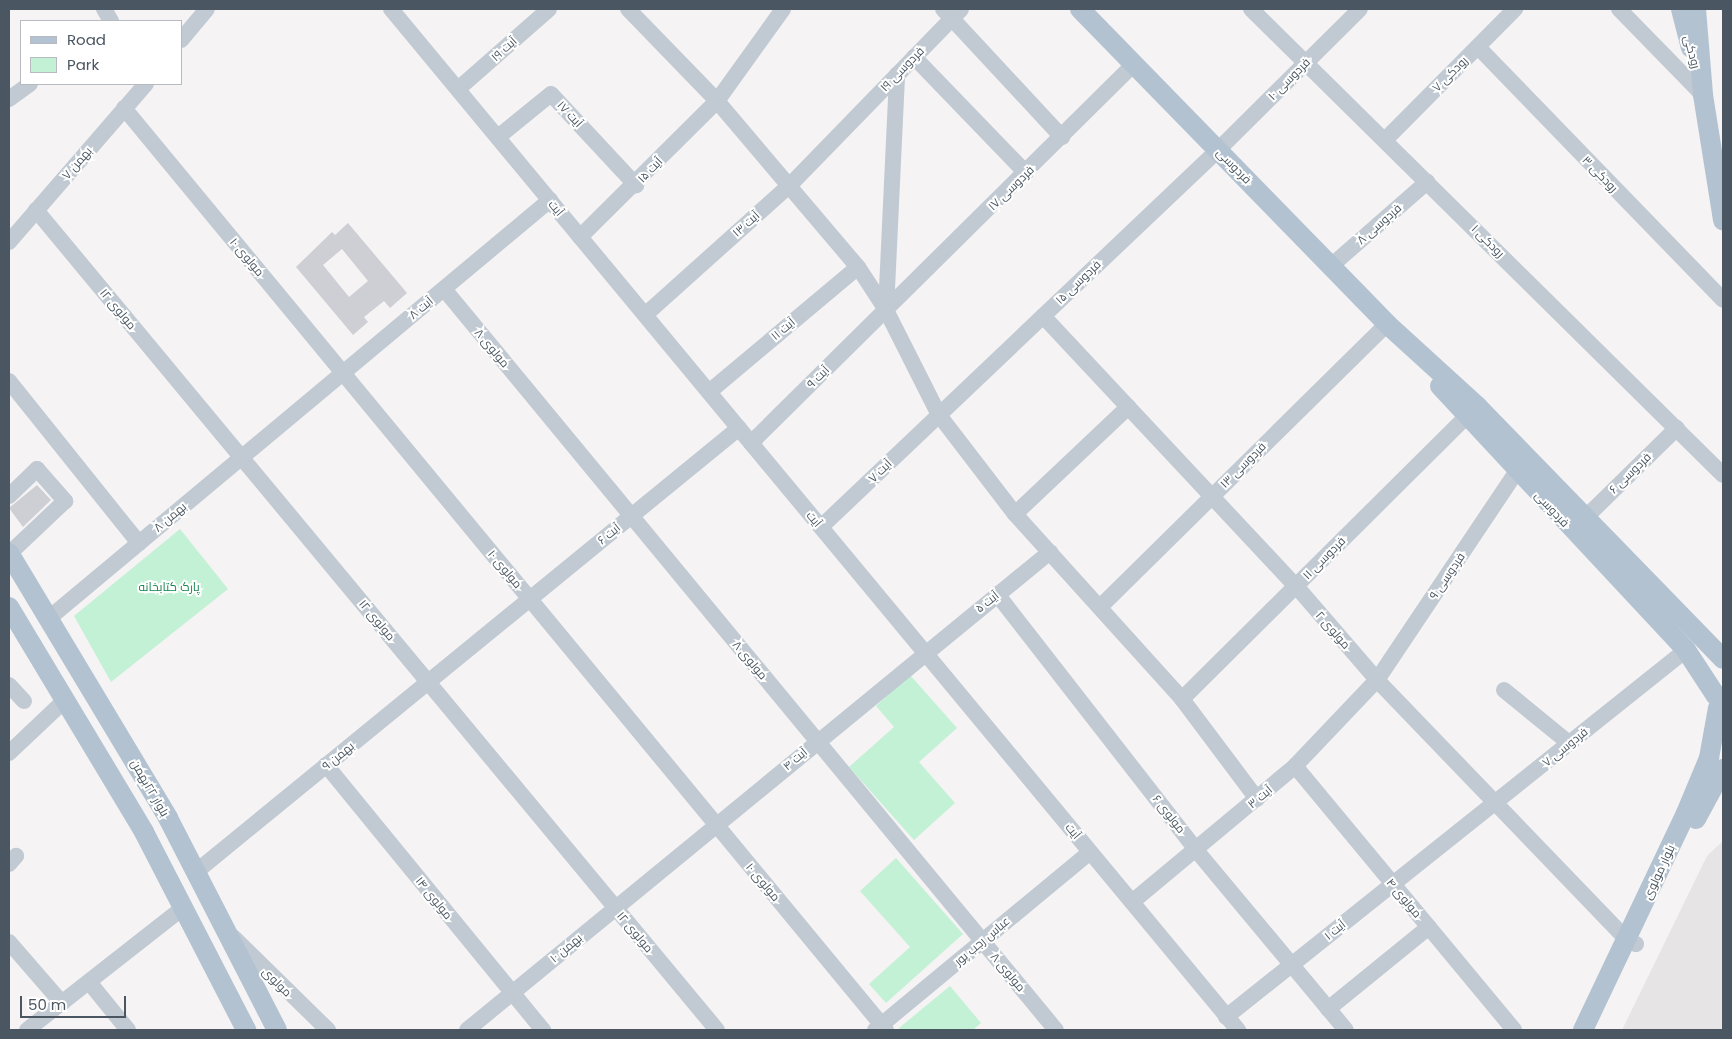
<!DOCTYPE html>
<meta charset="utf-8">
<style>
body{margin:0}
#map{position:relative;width:1732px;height:1039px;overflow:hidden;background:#f5f3f3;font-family:Poppins,Cairo,sans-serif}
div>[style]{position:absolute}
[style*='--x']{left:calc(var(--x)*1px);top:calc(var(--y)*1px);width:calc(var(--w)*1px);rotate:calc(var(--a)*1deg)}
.education>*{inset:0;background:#e6e4e5}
.green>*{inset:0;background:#c3f1d5}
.building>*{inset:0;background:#cdcfd5}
.minor>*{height:16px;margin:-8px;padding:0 8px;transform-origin:8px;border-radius:8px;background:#c1cad2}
.major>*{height:20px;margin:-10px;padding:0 10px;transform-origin:10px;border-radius:10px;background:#b3c2d1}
span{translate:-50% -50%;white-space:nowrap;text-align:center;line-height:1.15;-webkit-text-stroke:4px #fff;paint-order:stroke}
.street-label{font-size:12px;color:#4a5661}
.park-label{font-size:12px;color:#17864f}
.frame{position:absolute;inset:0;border:10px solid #4a5661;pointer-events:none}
.legend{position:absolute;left:20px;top:20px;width:162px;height:65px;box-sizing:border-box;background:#fff;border:1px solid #b7bbc0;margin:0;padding:6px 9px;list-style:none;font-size:15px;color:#4a5661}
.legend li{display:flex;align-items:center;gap:10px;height:25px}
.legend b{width:25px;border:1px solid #b7bbc0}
.scale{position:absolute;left:20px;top:996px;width:106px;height:22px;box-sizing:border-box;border:2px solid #4a5661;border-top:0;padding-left:6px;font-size:15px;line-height:18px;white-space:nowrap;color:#4a5661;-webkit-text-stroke:4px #fff;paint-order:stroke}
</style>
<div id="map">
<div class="education">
<div style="clip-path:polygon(1723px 841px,1723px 1030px,1622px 1030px,1707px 856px)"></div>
</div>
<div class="green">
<div style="clip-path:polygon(180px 529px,228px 589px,111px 682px,74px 616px)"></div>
<div style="clip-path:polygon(910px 675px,957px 728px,919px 762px,955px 803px,914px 840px,849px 767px,894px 727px,876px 706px)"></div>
<div style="clip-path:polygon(896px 858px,963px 934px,886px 1003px,869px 984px,910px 947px,860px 891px)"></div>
<div style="clip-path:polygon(950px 986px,981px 1023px,973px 1030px,901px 1030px,899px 1028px)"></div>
</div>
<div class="building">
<div style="clip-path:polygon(evenodd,348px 223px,407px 293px,390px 308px,384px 301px,364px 317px,368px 322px,353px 335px,296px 267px,332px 232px,335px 235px,348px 223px,342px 249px,368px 281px,349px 297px,323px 265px,342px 249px)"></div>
<div style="clip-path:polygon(37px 485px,51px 500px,23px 527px,9px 508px)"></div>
</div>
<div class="minor">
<div style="--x:104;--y:9;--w:14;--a:60"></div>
<div style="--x:391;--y:9;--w:1327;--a:50.32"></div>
<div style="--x:628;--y:9;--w:128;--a:45.9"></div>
<div style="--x:717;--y:101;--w:218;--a:49.7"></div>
<div style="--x:858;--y:267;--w:51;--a:56.9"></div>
<div style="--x:886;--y:310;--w:118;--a:63.2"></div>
<div style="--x:939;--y:415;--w:125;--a:52.5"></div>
<div style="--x:1015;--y:514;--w:249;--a:47.9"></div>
<div style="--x:1182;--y:699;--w:125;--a:53.1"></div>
<div style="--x:943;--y:9;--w:175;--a:47.1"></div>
<div style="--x:1251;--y:9;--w:663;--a:44.63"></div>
<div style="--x:1619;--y:9;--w:120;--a:45.7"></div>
<div style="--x:181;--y:40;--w:40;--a:-50"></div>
<div style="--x:1478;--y:47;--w:352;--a:45.9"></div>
<div style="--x:914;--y:57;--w:161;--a:46"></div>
<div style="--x:458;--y:89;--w:121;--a:-41.3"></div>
<div style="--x:9;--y:99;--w:26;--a:-36"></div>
<div style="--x:124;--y:108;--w:1196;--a:50.43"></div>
<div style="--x:498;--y:137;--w:68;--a:-39.1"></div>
<div style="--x:551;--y:94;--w:125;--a:47"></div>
<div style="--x:1385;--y:140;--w:185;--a:-45.2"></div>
<div style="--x:36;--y:210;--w:1066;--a:50.29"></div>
<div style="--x:580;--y:237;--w:193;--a:-44.8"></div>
<div style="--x:717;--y:101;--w:113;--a:-54.3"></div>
<div style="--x:9;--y:242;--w:209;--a:-49.1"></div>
<div style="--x:1331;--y:266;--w:128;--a:-41.2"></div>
<div style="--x:444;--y:289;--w:961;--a:50.45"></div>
<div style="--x:886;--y:310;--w:236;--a:-87.3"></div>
<div style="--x:645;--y:315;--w:196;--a:-41.9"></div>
<div style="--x:791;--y:184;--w:244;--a:-45.8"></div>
<div style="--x:1043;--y:316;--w:370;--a:46.9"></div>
<div style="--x:1296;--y:586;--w:124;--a:49.2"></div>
<div style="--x:1377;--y:680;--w:361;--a:46.1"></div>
<div style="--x:1627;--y:940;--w:10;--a:24"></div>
<div style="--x:9;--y:381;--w:208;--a:51.3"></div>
<div style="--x:709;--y:392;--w:194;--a:-40"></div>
<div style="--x:751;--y:443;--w:539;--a:-44.7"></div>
<div style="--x:9;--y:496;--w:39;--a:-44"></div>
<div style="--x:37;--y:469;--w:43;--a:48.8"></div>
<div style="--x:65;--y:501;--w:77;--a:136.6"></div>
<div style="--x:1015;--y:514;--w:156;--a:-43.4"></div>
<div style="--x:1584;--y:519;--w:130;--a:-44.4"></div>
<div style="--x:821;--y:527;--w:547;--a:-43.52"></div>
<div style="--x:1218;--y:150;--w:200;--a:-44.8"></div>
<div style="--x:997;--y:594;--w:324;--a:52.1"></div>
<div style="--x:1196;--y:850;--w:234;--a:50.2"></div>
<div style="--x:1100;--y:607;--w:403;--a:-44.6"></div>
<div style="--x:48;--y:619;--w:654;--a:-39.85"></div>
<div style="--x:9;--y:685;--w:22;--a:47"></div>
<div style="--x:1504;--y:690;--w:84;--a:39.2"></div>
<div style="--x:1182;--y:699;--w:400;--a:-44.8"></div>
<div style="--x:9;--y:753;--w:77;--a:-43.4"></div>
<div style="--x:326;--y:765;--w:343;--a:50.7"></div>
<div style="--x:1295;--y:766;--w:343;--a:50.3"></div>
<div style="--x:9;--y:864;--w:11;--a:-49"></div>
<div style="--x:197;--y:871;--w:700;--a:-39.26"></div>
<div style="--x:1132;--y:902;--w:212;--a:-39.8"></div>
<div style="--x:1295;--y:766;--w:119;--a:-46.4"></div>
<div style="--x:1377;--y:680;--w:252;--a:-56.2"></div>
<div style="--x:233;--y:937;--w:133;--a:44.4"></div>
<div style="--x:9;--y:942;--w:81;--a:49"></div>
<div style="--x:89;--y:982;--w:62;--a:50.9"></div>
<div style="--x:1328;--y:1009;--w:130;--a:-39.1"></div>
<div style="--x:1226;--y:1017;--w:588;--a:-38.58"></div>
<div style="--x:27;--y:1030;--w:199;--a:-38.1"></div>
<div style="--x:467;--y:1030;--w:754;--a:-39.35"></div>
<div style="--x:875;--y:1030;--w:279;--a:-39.6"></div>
</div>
<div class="major">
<div style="--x:1080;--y:9;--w:440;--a:45.7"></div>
<div style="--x:1387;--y:324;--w:122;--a:42.3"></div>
<div style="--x:1477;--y:406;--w:353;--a:45.8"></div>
<div style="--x:1681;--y:9;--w:40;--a:75.6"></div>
<div style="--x:1696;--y:9;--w:86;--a:85.3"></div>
<div style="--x:1703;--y:95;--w:127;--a:80.9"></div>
<div style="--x:1440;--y:386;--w:361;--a:47"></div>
<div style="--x:1686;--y:650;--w:55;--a:56.9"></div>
<div style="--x:9;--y:553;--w:309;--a:59"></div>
<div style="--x:168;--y:818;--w:238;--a:62.8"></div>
<div style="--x:9;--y:607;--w:262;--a:59"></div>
<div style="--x:144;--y:832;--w:223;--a:62.7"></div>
<div style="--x:1696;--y:819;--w:57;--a:-61.6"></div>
<div style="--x:1583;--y:1030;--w:240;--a:-64.6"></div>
<div style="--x:1686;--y:813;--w:60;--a:-67.3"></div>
<div style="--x:1709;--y:758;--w:51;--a:-79.8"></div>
</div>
<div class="street-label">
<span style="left:504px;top:49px;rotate:-42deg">آیت ۱۹</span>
<span style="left:1692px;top:52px;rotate:75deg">رودکی</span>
<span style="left:902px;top:69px;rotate:-46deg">فردوسی ۱۹</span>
<span style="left:1450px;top:74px;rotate:-45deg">رودکی ۷</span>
<span style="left:1289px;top:79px;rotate:-45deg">فردوسی ۱۰</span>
<span style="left:570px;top:114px;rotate:47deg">آیت ۱۷</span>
<span style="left:77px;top:163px;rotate:-49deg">بهمن ۷</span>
<span style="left:1234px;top:166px;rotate:46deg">فردوسی</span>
<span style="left:650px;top:170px;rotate:-46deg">آیت ۱۵</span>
<span style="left:1600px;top:174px;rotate:46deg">رودکی ۳</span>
<span style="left:1011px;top:188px;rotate:-44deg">فردوسی ۱۷</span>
<span style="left:556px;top:208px;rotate:50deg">آیت</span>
<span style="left:746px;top:224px;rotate:-42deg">آیت ۱۳</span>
<span style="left:1379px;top:224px;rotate:-41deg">فردوسی ۸</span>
<span style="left:1488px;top:241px;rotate:45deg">رودکی ۱</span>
<span style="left:247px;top:257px;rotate:50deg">مولوی ۱۰</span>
<span style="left:1078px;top:282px;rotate:-44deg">فردوسی ۱۵</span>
<span style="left:421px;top:308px;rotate:-40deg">آیت ۸</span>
<span style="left:118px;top:309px;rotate:50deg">مولوی ۱۲</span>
<span style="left:783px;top:329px;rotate:-40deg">آیت ۱۱</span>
<span style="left:492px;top:348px;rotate:50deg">مولوی ۸</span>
<span style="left:818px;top:377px;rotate:-45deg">آیت ۹</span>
<span style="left:1243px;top:465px;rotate:-45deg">فردوسی ۱۳</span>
<span style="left:880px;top:471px;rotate:-44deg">آیت ۷</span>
<span style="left:1630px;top:473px;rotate:-44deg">فردوسی ۶</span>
<span style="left:1552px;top:509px;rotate:47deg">فردوسی</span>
<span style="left:170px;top:517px;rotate:-40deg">بهمن ۸</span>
<span style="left:814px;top:519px;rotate:50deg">آیت</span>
<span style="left:609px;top:534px;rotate:-39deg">آیت ۶</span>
<span style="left:1324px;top:558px;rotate:-45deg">فردوسی ۱۱</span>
<span style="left:505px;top:569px;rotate:50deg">مولوی ۱۰</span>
<span style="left:1447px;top:576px;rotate:-56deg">فردوسی ۹</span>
<span style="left:987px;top:602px;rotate:-39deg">آیت ۵</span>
<span style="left:377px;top:620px;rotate:50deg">مولوی ۱۲</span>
<span style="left:1333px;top:630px;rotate:49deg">مولوی ۲</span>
<span style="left:750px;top:660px;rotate:50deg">مولوی ۸</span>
<span style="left:1565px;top:747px;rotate:-39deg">فردوسی ۷</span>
<span style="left:338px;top:756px;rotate:-39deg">بهمن ۹</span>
<span style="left:795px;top:759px;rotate:-40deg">آیت ۴</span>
<span style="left:150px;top:788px;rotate:60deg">بلوار ۲۲بهمن</span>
<span style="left:1260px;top:797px;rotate:-40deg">آیت ۳</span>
<span style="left:1169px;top:814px;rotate:52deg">مولوی ۶</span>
<span style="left:1073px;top:831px;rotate:50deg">آیت</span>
<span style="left:1659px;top:872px;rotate:-65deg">بلوار مولوی</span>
<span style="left:763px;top:882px;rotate:50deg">مولوی ۱۰</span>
<span style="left:434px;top:898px;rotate:51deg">مولوی ۱۴</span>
<span style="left:1404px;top:898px;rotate:50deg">مولوی ۴</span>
<span style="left:1335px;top:930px;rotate:-39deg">آیت ۱</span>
<span style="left:635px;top:932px;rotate:50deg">مولوی ۱۲</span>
<span style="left:982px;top:941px;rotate:-40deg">عباس رجب پور</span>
<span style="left:566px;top:948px;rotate:-40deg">بهمن ۱۰</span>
<span style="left:1008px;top:972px;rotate:50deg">مولوی ۸</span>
<span style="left:277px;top:982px;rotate:45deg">مولوی</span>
</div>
<div class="park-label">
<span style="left:169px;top:587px">پارک کتابخانه</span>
</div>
<div class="frame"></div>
<ul class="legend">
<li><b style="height:6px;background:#b3c2d1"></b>Road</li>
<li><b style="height:14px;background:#c3f1d5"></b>Park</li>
</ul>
<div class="scale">50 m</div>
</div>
